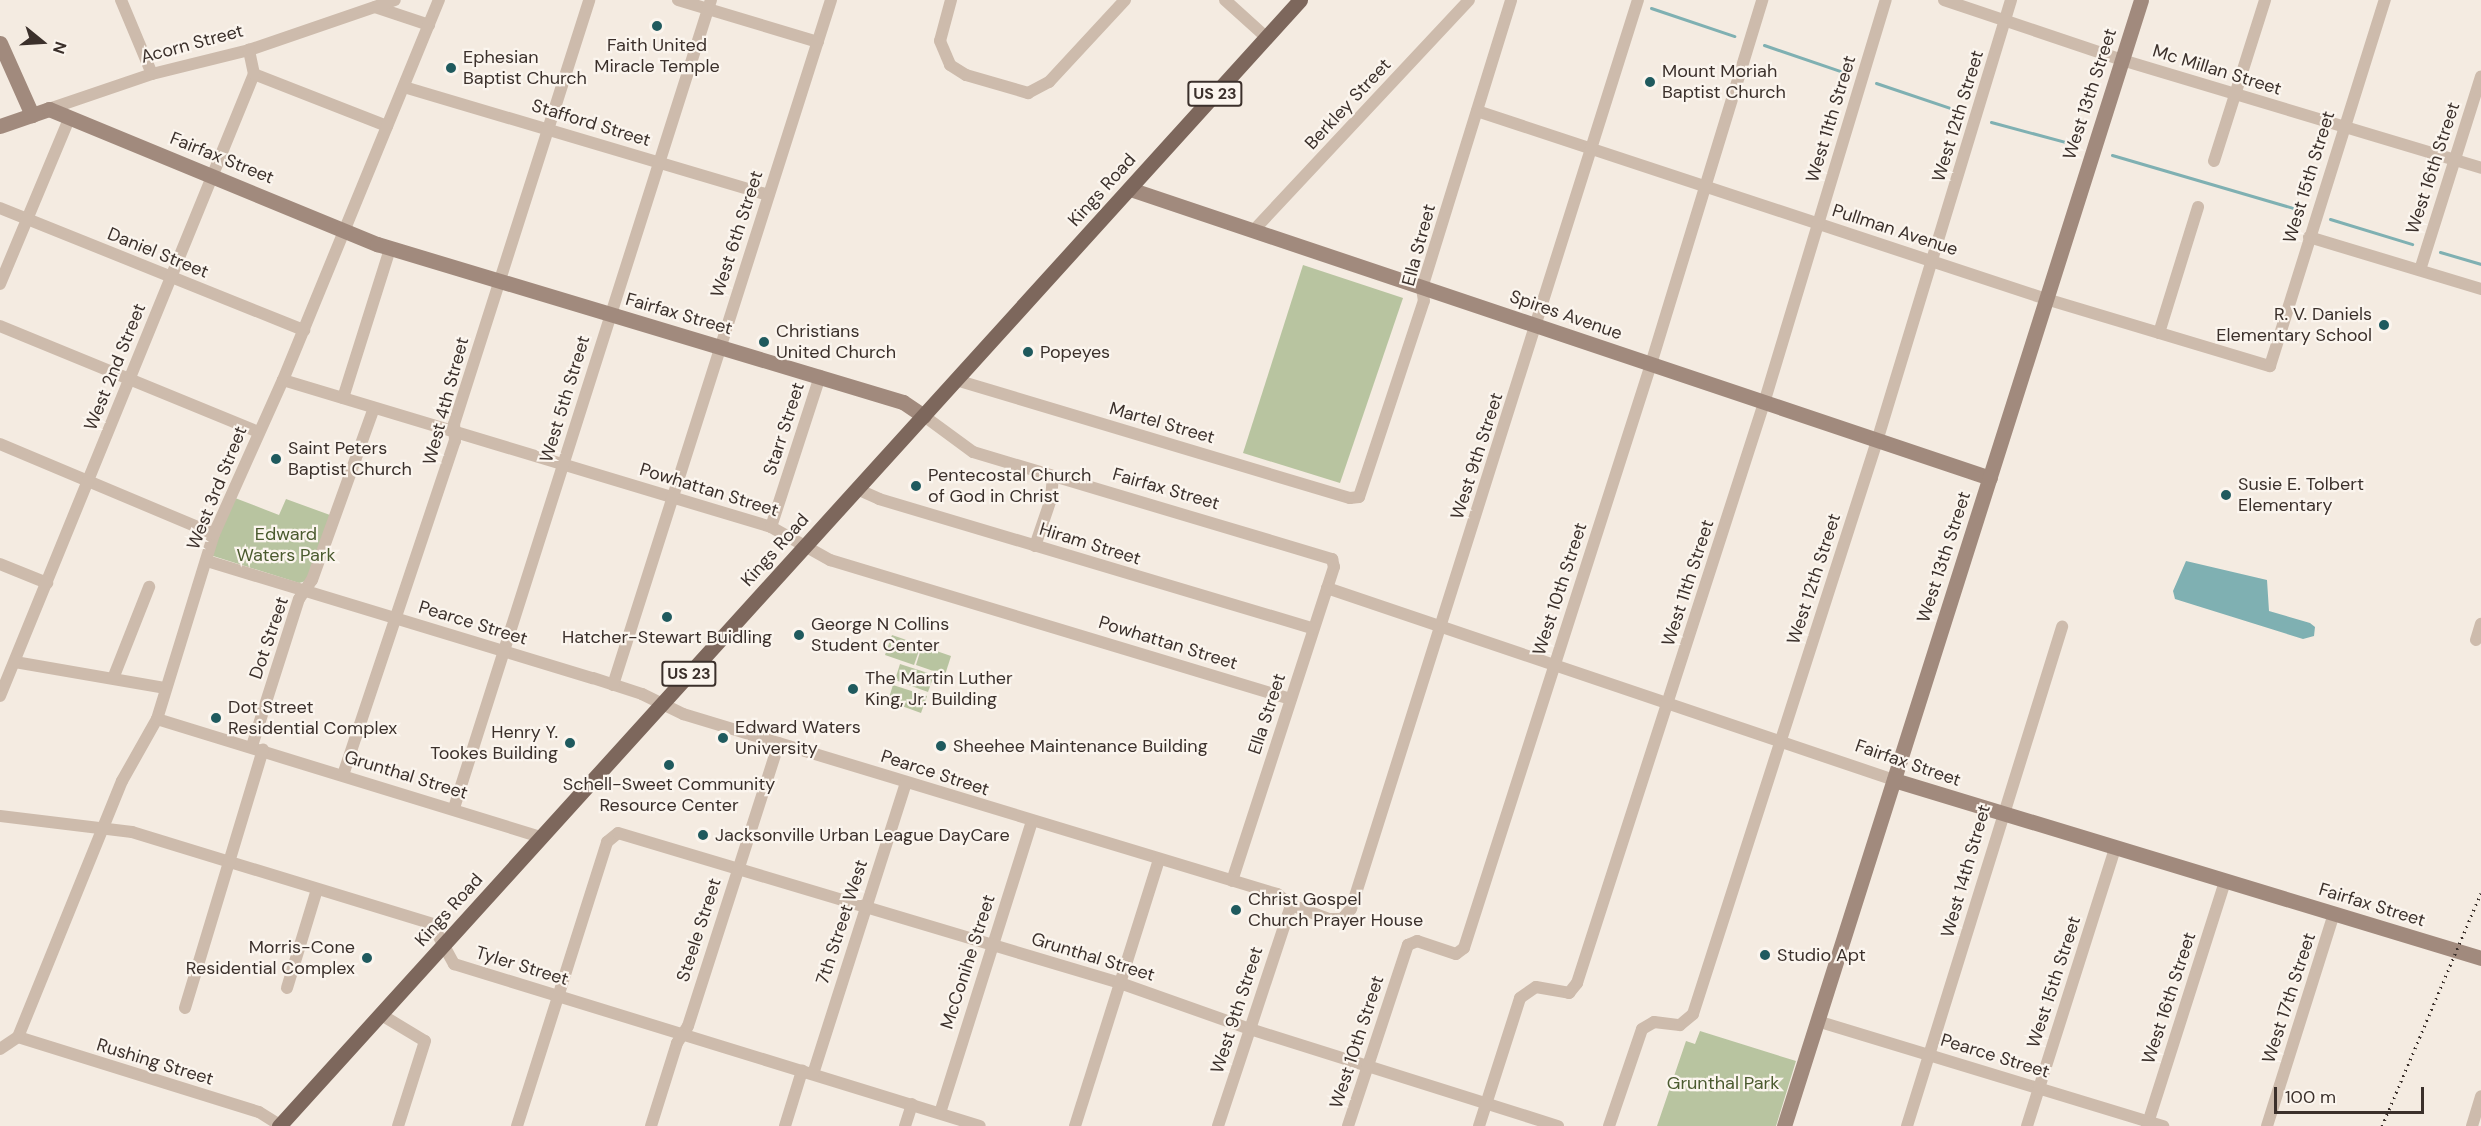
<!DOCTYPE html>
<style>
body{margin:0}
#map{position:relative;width:2481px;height:1126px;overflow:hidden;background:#f4ebe1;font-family:"DM Sans",sans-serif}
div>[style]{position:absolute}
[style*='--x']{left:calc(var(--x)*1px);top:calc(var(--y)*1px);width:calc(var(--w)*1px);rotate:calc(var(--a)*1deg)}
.green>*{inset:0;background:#b8c4a0}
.water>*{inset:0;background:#7fb0b2}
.stream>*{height:3px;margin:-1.5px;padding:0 1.5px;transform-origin:1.5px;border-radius:1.5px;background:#7fb0b2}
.street>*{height:12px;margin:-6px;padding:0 6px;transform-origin:6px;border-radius:6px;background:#cdbbac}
.secondary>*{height:15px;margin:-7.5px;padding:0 7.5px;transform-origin:7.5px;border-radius:7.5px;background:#a18a7d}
.primary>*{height:15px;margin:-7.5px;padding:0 7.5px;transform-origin:7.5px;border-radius:7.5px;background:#7d675c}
.rail>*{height:3px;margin-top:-1.5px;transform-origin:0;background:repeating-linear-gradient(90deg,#3b302b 0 1.5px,transparent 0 6px)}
.dots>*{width:16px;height:16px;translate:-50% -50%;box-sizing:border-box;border:3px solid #fbf5ee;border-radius:50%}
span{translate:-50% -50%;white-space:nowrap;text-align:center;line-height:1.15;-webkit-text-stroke:4.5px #fbf5ee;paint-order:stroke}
.shield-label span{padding:2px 4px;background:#fbf5ee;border:2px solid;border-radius:4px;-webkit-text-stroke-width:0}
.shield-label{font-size:16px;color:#3b302b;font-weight:700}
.street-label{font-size:18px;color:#3b302b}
.poi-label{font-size:18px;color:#3b302b}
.left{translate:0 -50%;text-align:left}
.right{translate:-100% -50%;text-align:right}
.park-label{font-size:18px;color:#4a5a2e}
.north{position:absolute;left:12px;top:12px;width:60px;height:60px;-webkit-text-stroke:4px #fbf5ee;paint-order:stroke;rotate:108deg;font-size:16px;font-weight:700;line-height:24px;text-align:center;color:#3b302b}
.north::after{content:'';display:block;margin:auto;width:21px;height:27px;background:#3b302b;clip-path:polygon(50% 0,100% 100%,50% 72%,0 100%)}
.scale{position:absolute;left:2274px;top:1087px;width:150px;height:27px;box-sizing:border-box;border:3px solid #3b302b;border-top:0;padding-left:8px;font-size:18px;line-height:21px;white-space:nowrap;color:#3b302b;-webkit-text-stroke:4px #fbf5ee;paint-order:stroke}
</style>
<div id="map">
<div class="green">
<div style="clip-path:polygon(1303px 265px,1403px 298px,1340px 483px,1243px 453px)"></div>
<div style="clip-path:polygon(235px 498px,279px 515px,286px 499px,330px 515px,306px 581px,299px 583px,210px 555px)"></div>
<div style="clip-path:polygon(892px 635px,921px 645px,914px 665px,885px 655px)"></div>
<div style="clip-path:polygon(922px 646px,951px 656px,945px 675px,916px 665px)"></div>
<div style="clip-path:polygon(900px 664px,934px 675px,928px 692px,895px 680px)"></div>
<div style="clip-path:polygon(893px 685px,927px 696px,921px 713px,888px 701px)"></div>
<div style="clip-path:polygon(1700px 1031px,1796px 1061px,1776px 1126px,1657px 1126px,1686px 1041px,1695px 1044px)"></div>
</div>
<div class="water">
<div style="clip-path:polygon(2186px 561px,2267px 580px,2269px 611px,2310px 623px,2315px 627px,2314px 636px,2303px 639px,2175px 599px,2173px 591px)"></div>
</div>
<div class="stream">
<div style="--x:1651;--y:8;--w:88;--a:18.6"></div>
<div style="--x:1764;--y:45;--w:87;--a:18.9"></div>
<div style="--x:1876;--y:83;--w:88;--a:18.6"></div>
<div style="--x:1991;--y:122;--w:88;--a:15.1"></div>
<div style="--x:2112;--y:155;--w:199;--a:16.3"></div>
<div style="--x:2330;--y:219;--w:86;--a:17"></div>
<div style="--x:2440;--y:252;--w:43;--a:16.3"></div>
</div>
<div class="street">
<div style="--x:121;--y:0;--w:80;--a:67.3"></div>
<div style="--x:678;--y:0;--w:146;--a:16.7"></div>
<div style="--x:951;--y:0;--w:42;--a:105"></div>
<div style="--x:940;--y:41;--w:26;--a:67"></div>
<div style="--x:950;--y:65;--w:19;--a:32"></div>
<div style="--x:966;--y:75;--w:65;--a:16.2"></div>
<div style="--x:1028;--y:93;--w:24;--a:-28"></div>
<div style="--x:1049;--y:82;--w:112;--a:-47.2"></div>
<div style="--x:1225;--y:0;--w:55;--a:42.1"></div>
<div style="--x:1944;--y:0;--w:188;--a:18.6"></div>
<div style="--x:2122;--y:60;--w:375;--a:16.7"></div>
<div style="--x:375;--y:7;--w:57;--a:18.4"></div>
<div style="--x:254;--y:74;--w:143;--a:21.4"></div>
<div style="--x:404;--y:87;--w:380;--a:16.5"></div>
<div style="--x:49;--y:109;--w:109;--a:-18.8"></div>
<div style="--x:152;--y:74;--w:100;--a:-13.9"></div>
<div style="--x:249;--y:50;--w:154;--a:-18.9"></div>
<div style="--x:1477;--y:111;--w:599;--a:18.28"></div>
<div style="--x:2046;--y:299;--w:234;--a:16.7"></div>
<div style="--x:2270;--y:366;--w:384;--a:-72.6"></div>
<div style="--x:2214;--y:161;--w:169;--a:-72.4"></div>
<div style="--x:0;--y:208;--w:328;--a:21.9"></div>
<div style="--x:1253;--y:231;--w:316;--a:-46.9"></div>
<div style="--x:2309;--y:237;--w:180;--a:16.8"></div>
<div style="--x:2420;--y:270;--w:203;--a:-72.5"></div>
<div style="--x:0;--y:284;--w:181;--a:-67.3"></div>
<div style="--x:0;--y:326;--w:280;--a:22.3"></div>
<div style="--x:2159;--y:333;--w:132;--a:-72.8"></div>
<div style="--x:283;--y:380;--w:510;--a:16.76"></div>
<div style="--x:771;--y:527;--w:68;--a:29.2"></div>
<div style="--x:830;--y:560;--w:481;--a:16.8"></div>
<div style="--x:956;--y:380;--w:411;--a:16.7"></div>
<div style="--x:1350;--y:498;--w:9;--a:-6"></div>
<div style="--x:1359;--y:497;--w:206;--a:-71.7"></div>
<div style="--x:1424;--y:301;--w:13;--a:-99"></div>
<div style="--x:1422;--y:288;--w:301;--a:-72.8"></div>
<div style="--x:343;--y:398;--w:156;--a:-72.5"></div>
<div style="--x:924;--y:416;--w:61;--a:36.3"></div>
<div style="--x:973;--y:452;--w:375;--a:16.6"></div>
<div style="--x:1332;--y:559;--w:8;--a:76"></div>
<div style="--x:1334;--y:567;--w:330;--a:108"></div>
<div style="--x:0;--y:444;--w:232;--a:22.8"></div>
<div style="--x:857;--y:489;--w:24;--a:24"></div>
<div style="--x:879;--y:499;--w:453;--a:16.6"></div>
<div style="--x:771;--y:527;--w:159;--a:-72"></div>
<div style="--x:1035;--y:546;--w:50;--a:-71.2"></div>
<div style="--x:1051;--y:499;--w:22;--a:-85"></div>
<div style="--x:207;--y:561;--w:403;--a:16.9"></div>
<div style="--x:593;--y:678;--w:52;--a:18.1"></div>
<div style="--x:642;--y:694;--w:46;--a:26"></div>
<div style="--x:683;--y:714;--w:621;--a:16.86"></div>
<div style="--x:1277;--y:894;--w:18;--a:38"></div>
<div style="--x:1291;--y:905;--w:40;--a:20.2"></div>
<div style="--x:1329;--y:919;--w:13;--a:0"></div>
<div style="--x:1342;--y:919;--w:13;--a:-48"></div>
<div style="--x:1351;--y:909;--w:953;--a:-72.48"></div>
<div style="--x:0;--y:564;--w:51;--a:22"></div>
<div style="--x:1327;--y:588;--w:599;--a:18.71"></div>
<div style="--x:2476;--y:640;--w:17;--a:-73"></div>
<div style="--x:15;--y:662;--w:153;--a:9.8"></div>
<div style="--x:114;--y:676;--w:96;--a:-68.5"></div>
<div style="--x:613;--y:685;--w:719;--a:-72.35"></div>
<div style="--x:0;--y:696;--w:672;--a:-67.79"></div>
<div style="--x:254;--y:74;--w:25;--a:-102"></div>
<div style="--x:157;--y:719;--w:402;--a:17.1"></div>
<div style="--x:252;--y:746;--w:154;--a:-72.3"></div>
<div style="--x:299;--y:599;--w:23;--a:-56"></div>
<div style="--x:312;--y:580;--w:183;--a:-70.2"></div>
<div style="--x:343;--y:775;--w:352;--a:-71.5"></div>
<div style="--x:455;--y:441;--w:17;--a:-93"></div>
<div style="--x:454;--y:424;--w:445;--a:-72.3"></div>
<div style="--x:454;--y:808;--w:848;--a:-72.36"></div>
<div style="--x:0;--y:816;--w:133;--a:6.9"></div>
<div style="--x:132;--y:832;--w:314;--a:17"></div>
<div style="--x:432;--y:924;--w:46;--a:61.2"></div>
<div style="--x:454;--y:964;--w:550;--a:17.12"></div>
<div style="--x:287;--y:988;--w:103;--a:-73.1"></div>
<div style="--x:185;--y:1008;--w:270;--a:-73.2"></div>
<div style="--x:380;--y:1014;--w:52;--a:31"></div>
<div style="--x:425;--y:1041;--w:89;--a:107.6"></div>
<div style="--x:1817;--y:1021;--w:362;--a:16.9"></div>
<div style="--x:18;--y:1037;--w:252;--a:17.3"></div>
<div style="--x:259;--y:1112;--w:25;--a:32"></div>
<div style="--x:0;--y:1049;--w:22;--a:-34"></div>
<div style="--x:18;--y:1037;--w:276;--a:-67.9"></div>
<div style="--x:122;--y:781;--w:71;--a:-60.6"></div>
<div style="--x:157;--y:719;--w:194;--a:-72.9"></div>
<div style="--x:214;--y:534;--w:169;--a:-65.9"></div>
<div style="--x:283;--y:380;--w:411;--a:-67.7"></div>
<div style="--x:813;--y:1074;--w:306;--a:-72.3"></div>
<div style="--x:940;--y:1113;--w:305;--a:-72.5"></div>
<div style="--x:517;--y:1126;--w:298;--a:-72.4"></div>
<div style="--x:607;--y:842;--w:14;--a:-39"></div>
<div style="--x:618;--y:833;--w:524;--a:16.64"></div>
<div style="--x:1120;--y:983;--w:138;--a:19.5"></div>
<div style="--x:1250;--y:1029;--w:323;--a:17.5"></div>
<div style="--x:651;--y:1126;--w:87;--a:-72.6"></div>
<div style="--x:677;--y:1043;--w:20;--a:-57"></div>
<div style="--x:688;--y:1026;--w:297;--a:-72.2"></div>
<div style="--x:785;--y:1126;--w:58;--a:-72.8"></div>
<div style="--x:905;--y:1126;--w:23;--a:-72"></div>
<div style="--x:1075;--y:1126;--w:279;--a:-72.5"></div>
<div style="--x:1218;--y:1126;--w:233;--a:-71.7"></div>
<div style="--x:1348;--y:1126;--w:191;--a:-71.7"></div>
<div style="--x:1408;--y:945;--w:10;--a:-24"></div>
<div style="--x:1417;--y:941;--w:41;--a:18.4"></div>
<div style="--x:1456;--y:954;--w:10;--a:-37"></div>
<div style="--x:1464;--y:948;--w:613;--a:-72.24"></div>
<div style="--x:1651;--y:364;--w:381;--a:-73"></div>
<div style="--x:1479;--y:1126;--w:134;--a:-72.2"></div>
<div style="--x:1520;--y:998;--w:19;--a:-35"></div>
<div style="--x:1536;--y:987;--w:34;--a:10"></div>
<div style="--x:1569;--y:993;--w:13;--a:-51"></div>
<div style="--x:1577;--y:983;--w:609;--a:-72.13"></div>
<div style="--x:1764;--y:403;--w:421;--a:-73.2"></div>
<div style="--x:1609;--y:1126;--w:102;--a:-71.2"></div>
<div style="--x:1642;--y:1029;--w:14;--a:-30"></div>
<div style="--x:1654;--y:1022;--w:26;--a:7"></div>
<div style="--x:1680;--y:1025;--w:17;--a:-40"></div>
<div style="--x:1693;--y:1014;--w:602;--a:-72.2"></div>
<div style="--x:1877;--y:441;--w:461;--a:-73.1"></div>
<div style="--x:1907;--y:1126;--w:523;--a:-72.74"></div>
<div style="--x:2027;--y:1126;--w:292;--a:-72.4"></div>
<div style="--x:2147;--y:1126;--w:257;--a:-72.3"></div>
<div style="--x:2267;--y:1126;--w:222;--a:-72.5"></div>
<div style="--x:2472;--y:1126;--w:31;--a:-73"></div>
</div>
<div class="secondary">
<div style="--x:0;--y:43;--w:79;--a:66"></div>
<div style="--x:0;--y:126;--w:52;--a:-19.1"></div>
<div style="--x:49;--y:109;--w:355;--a:22.4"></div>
<div style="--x:377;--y:244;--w:549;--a:16.72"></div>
<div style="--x:903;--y:402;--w:25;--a:34"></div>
<div style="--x:1130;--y:189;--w:907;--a:18.57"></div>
<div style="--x:1894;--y:780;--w:613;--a:16.87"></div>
<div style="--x:1784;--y:1126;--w:1181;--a:-72.41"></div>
</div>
<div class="primary">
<div style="--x:279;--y:1126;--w:1520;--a:-47.8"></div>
</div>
<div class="rail">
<div style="--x:2382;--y:1126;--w:253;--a:-67"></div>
</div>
<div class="dots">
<div style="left:657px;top:26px;background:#1f5a5e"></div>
<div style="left:451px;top:68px;background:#1f5a5e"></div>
<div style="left:1650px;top:82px;background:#1f5a5e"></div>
<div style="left:2384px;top:325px;background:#1f5a5e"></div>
<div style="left:764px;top:342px;background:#1f5a5e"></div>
<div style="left:1028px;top:352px;background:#1f5a5e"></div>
<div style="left:276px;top:459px;background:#1f5a5e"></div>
<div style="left:916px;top:486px;background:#1f5a5e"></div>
<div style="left:2226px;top:495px;background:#1f5a5e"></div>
<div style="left:667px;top:617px;background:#1f5a5e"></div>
<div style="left:799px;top:635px;background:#1f5a5e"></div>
<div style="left:853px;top:689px;background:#1f5a5e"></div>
<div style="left:216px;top:718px;background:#1f5a5e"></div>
<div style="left:723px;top:738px;background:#1f5a5e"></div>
<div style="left:570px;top:743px;background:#1f5a5e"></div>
<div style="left:941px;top:746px;background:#1f5a5e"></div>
<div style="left:669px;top:765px;background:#1f5a5e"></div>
<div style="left:703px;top:835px;background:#1f5a5e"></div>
<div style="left:1236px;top:910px;background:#1f5a5e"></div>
<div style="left:1765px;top:955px;background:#1f5a5e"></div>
<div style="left:367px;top:958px;background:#1f5a5e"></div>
</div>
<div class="shield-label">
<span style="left:1215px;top:94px">US 23</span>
<span style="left:689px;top:674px">US 23</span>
</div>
<div class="street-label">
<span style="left:192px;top:44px;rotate:-15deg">Acorn Street</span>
<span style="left:2217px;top:70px;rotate:17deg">Mc Millan Street</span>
<span style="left:2090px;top:94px;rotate:-72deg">West 13th Street</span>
<span style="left:1348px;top:104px;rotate:-47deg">Berkley Street</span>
<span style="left:1958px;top:116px;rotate:-73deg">West 12th Street</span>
<span style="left:1831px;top:119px;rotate:-73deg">West 11th Street</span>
<span style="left:591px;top:123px;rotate:17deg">Stafford Street</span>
<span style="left:222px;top:158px;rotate:22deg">Fairfax Street</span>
<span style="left:2433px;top:168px;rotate:-72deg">West 16th Street</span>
<span style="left:2309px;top:177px;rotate:-73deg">West 15th Street</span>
<span style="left:1102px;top:190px;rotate:-48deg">Kings Road</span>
<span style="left:1895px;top:230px;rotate:18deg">Pullman Avenue</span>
<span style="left:737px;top:234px;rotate:-72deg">West 6th Street</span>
<span style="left:1419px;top:245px;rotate:-75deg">Ella Street</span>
<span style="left:158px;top:253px;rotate:22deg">Daniel Street</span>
<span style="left:679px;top:314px;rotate:16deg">Fairfax Street</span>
<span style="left:1566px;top:315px;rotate:19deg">Spires Avenue</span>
<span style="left:115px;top:367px;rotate:-68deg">West 2nd Street</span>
<span style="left:565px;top:399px;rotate:-73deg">West 5th Street</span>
<span style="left:446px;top:401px;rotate:-75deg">West 4th Street</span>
<span style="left:1162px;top:423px;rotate:16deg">Martel Street</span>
<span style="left:784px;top:429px;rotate:-72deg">Starr Street</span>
<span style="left:1477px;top:456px;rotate:-72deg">West 9th Street</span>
<span style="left:217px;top:488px;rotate:-68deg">West 3rd Street</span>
<span style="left:1166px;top:489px;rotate:16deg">Fairfax Street</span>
<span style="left:709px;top:490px;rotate:17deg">Powhattan Street</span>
<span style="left:1090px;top:544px;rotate:17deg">Hiram Street</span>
<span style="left:775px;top:550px;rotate:-48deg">Kings Road</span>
<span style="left:1944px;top:557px;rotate:-72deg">West 13th Street</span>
<span style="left:1814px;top:579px;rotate:-72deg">West 12th Street</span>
<span style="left:1688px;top:583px;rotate:-72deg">West 11th Street</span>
<span style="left:1560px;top:589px;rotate:-72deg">West 10th Street</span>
<span style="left:473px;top:623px;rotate:17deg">Pearce Street</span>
<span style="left:269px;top:638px;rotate:-71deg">Dot Street</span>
<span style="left:1168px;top:643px;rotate:17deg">Powhattan Street</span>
<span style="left:1267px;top:714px;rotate:-72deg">Ella Street</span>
<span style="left:1908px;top:763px;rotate:19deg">Fairfax Street</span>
<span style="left:935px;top:773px;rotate:18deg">Pearce Street</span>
<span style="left:406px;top:775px;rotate:17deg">Grunthal Street</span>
<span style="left:1966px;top:871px;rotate:-74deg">West 14th Street</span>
<span style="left:2372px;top:905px;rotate:17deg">Fairfax Street</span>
<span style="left:449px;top:910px;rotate:-48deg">Kings Road</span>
<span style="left:842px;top:922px;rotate:-72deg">7th Street West</span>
<span style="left:699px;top:930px;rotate:-72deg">Steele Street</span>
<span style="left:1093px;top:957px;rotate:17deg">Grunthal Street</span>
<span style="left:968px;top:962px;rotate:-72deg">McConihe Street</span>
<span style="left:522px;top:966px;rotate:17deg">Tyler Street</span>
<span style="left:2054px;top:982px;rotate:-72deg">West 15th Street</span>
<span style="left:2169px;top:998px;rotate:-72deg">West 16th Street</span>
<span style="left:2289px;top:998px;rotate:-72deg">West 17th Street</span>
<span style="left:1237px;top:1010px;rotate:-72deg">West 9th Street</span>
<span style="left:1357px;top:1042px;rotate:-72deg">West 10th Street</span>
<span style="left:1995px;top:1056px;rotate:17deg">Pearce Street</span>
<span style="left:155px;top:1062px;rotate:17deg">Rushing Street</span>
</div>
<div class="poi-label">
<span style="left:657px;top:56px">Faith United<br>Miracle Temple</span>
<span class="left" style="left:463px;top:68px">Ephesian<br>Baptist Church</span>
<span class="left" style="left:1662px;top:82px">Mount Moriah<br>Baptist Church</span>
<span class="right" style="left:2372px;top:325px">R. V. Daniels<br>Elementary School</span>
<span class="left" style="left:776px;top:342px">Christians<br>United Church</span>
<span class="left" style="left:1040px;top:352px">Popeyes</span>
<span class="left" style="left:288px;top:459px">Saint Peters<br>Baptist Church</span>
<span class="left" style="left:928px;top:486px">Pentecostal Church<br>of God in Christ</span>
<span class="left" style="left:2238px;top:495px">Susie E. Tolbert<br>Elementary</span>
<span class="left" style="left:811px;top:635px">George N Collins<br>Student Center</span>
<span style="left:667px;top:637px">Hatcher-Stewart Buidling</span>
<span class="left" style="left:865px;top:689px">The Martin Luther<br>King, Jr. Building</span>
<span class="left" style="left:228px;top:718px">Dot Street<br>Residential Complex</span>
<span class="left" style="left:735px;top:738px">Edward Waters<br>University</span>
<span class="right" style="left:558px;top:743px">Henry Y.<br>Tookes Building</span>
<span class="left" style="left:953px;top:746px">Sheehee Maintenance Building</span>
<span style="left:669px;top:795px">Schell-Sweet Community<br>Resource Center</span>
<span class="left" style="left:715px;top:835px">Jacksonville Urban League DayCare</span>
<span class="left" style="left:1248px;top:910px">Christ Gospel<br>Church Prayer House</span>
<span class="right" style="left:355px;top:958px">Morris-Cone<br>Residential Complex</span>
<span class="left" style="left:1777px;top:955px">Studio Apt</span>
</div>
<div class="park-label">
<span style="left:286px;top:545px">Edward<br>Waters Park</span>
<span style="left:1723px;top:1083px">Grunthal Park</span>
</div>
<div class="north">N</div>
<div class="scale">100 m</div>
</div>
